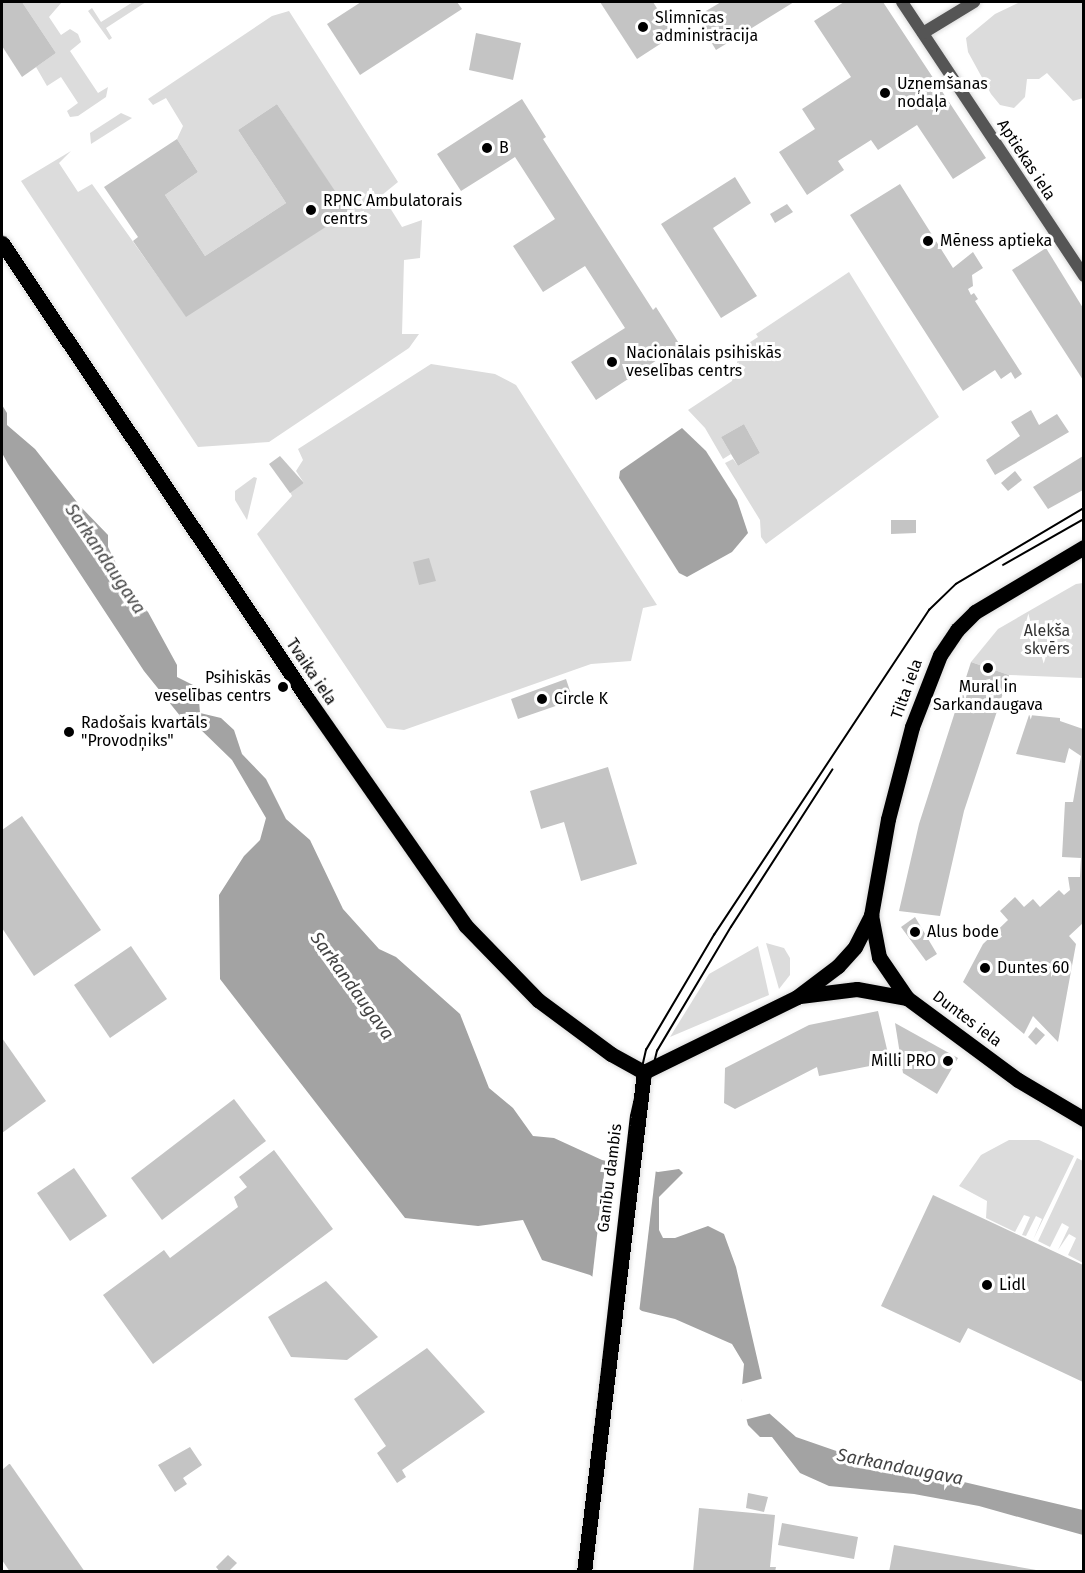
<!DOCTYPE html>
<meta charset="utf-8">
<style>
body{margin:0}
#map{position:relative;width:1085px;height:1573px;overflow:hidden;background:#fff;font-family:"Fira Sans",sans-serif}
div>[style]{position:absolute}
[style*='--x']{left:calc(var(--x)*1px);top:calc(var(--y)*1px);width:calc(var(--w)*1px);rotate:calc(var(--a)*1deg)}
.green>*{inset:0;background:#dcdcdc}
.water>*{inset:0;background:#a3a3a3}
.pier>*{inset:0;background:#fff}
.building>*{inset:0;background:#c4c4c4}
.roads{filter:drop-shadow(0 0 2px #dbdbdb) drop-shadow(0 0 2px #dbdbdb)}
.minor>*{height:12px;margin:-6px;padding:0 6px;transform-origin:6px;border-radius:6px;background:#555}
.primary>*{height:15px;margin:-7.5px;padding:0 7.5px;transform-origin:7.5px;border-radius:7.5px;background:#000}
.tram>*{height:1.5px;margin:-0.75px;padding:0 0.75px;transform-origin:0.75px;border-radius:0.75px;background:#000}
.dots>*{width:16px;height:16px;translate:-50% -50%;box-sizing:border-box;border:3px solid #fff;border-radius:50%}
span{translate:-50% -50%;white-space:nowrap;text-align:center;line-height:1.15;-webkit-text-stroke:6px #fff;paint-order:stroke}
.poi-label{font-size:16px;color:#000}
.left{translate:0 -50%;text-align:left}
.right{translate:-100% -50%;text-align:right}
.street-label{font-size:16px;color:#000}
.park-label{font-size:16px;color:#333}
.water-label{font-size:18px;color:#444;font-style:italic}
.frame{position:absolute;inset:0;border:3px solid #000;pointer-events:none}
</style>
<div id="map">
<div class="green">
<div style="clip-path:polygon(22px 2px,62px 2px,49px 17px,61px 35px,70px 29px,78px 34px,81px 42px,70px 51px,98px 93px,108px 87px,106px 97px,78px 116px,70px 117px,67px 111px,78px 103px,61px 77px,47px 86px,36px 67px,56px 53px)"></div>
<div style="clip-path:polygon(133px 2px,146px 2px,106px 28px,112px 38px,109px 40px,88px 11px,92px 8px,101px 22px)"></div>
<div style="clip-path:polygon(1020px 2px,1083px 2px,1083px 98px,1073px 101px,1047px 73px,1039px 79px,1027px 79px,1025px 97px,1014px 108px,1000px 105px,991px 94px,968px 52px,966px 38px,995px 14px)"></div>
<div style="clip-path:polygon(289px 11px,398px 182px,382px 195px,402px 227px,422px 220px,420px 258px,404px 260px,402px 334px,419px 334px,409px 348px,269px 442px,198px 447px,21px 181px,71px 151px,59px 163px,78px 192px,92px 184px,186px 316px,348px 212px,277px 104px,238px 130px,286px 203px,205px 256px,165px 195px,198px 172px,177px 139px,183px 126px,166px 98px,153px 105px,148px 99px,272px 16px)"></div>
<div style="clip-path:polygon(121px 113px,132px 118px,91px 144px,90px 133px)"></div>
<div style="clip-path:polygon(849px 272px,939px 417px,766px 544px,761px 537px,760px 520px,725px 463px,733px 459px,738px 466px,760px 453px,744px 424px,721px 437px,731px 454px,723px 459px,705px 428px,688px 410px,732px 381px,741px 348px,758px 337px,756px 334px)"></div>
<div style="clip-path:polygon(431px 364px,495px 374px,516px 385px,657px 605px,643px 608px,631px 661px,591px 664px,404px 730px,387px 728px,257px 534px,292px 496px,290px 492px,304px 483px,296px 471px,303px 460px,298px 449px)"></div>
<div style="clip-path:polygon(254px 477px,257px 478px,247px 520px,235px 500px,235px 491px)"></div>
<div style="clip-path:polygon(1083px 583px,1083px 678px,1009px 675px,971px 662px,998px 629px,1076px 584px)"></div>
<div style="clip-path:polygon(766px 943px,784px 948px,790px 958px,790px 975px,779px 989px)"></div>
<div style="clip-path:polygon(758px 946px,769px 995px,670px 1037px,709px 974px)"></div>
<div style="clip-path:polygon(1009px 1140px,1039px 1140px,1074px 1156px,1033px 1240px,1042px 1219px,1036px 1216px,1026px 1236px,1022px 1235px,1030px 1217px,1024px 1215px,1015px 1232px,986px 1218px,987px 1201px,959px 1186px,981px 1155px)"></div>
<div style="clip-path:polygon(1077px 1158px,1083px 1161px,1083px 1263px,1068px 1255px,1076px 1238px,1069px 1234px,1058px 1250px,1069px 1227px,1062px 1223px,1050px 1247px,1038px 1241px)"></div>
</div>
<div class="water">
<div style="clip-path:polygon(2px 405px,7px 413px,7px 425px,35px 449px,80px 506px,108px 535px,108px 547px,132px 596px,148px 612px,177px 665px,177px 677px,193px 685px,189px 693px,199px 701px,200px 713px,221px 718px,234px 730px,242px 754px,266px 779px,286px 819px,310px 840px,343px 909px,379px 949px,396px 957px,460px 1014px,489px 1088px,513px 1108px,533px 1136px,554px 1138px,602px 1160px,658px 1172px,679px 1169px,683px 1173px,659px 1197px,659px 1230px,663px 1238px,675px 1238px,708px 1226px,724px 1234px,736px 1267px,770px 1414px,796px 1437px,845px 1454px,1083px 1510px,1083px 1535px,979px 1506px,914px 1494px,829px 1486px,800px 1473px,772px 1437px,760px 1437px,748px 1425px,741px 1398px,744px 1364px,732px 1344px,675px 1319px,642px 1311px,590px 1275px,542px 1260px,523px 1220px,478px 1226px,405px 1218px,220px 979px,219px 895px,244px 856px,260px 840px,266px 818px,232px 760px,197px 726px,185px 722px,144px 671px,8px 464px,2px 453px)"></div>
<div style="clip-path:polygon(682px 428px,706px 451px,737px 500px,748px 533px,732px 552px,687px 577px,679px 573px,619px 478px,620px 471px)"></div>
</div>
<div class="pier">
<div style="clip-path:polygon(606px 1157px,656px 1169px,639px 1313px,592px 1280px)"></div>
<div style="clip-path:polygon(764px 1378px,772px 1413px,744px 1420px,739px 1385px)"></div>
</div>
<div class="building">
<div style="clip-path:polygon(2px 2px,22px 2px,56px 53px,22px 77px,2px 46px)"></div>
<div style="clip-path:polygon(361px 2px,457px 2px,462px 9px,360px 75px,327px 24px)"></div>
<div style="clip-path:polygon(600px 2px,653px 2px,674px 35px,637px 59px)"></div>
<div style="clip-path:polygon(721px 2px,794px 2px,716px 50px,696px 17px)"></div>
<div style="clip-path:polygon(844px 2px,883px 2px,986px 158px,953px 179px,917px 125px,878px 150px,871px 140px,838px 161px,844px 170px,807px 195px,779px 152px,815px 129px,802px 109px,851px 77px,814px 21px)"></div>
<div style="clip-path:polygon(476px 33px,521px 43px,513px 80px,469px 70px)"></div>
<div style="clip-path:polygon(522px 99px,546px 137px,543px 139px,653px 310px,656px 307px,680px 345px,596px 400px,571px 362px,625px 328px,585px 266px,543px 292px,513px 246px,555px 219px,515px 157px,461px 191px,437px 154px)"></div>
<div style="clip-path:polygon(277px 104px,349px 212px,186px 317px,133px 241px,138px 237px,104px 187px,177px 139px,198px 172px,165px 195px,205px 256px,286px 203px,238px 130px)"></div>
<div style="clip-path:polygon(735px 177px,751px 203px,713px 228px,757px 296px,721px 318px,661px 224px)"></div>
<div style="clip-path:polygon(900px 184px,953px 268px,973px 252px,983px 268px,972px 275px,973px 286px,968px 289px,971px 295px,974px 293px,978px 299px,975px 301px,1022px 374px,1015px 379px,1011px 372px,1001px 379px,995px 370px,963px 391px,850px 215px)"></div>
<div style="clip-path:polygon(787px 204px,793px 212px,775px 223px,770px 214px)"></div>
<div style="clip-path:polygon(1046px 248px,1083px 308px,1083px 380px,1012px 270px)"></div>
<div style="clip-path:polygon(1031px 410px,1039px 425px,1057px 414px,1069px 432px,995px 475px,986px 460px,1020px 436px,1011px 422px)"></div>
<div style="clip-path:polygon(744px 424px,760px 453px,738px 466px,721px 437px)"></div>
<div style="clip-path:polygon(280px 456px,304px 483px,290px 493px,269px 464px)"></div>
<div style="clip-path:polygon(1083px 456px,1083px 490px,1048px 509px,1033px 487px)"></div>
<div style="clip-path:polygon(1015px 471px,1022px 480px,1008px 491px,1001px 483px)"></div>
<div style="clip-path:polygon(891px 520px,916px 520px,916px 533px,891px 534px)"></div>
<div style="clip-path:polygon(429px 558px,436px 581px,419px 585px,413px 562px)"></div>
<div style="clip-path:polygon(971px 662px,1009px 675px,964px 811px,940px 916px,899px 911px,919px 824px)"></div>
<div style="clip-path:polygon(566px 679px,573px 700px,518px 719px,511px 699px)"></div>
<div style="clip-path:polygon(1029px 715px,1060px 718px,1060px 721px,1083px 729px,1083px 923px,1069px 936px,1076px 944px,1058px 1042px,1033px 1016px,1024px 1034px,963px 982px,983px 944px,1008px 920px,1000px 911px,1015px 897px,1024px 907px,1033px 899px,1040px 907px,1059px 890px,1064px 895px,1070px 890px,1068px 877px,1080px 877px,1081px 858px,1062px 857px,1065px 802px,1073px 802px,1081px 756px,1069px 748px,1065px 763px,1016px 754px)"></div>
<div style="clip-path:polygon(608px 767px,637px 864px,581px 881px,564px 822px,541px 829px,530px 791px)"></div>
<div style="clip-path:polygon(22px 816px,101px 930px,34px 976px,2px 928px,2px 830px)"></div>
<div style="clip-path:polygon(915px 917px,937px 954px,926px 961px,901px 927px)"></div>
<div style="clip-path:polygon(131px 946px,167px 999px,110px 1038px,74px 985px)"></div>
<div style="clip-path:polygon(878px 1011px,890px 1062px,819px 1076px,817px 1067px,735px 1109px,724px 1103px,725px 1068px,809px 1025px)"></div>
<div style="clip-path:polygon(895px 1023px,958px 1058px,937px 1094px,903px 1073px)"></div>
<div style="clip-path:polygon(1036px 1027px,1045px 1035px,1036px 1045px,1028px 1037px)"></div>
<div style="clip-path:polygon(2px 1038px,46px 1101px,2px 1133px)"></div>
<div style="clip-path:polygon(234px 1099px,266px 1141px,162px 1220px,131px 1178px)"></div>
<div style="clip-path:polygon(274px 1150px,333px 1229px,153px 1364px,103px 1295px,164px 1250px,170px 1258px,238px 1207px,234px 1197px,247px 1187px,239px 1177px)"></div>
<div style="clip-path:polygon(74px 1168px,107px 1216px,70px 1241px,37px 1193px)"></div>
<div style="clip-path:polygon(933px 1195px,1083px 1265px,1083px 1382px,968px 1328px,960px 1343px,881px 1306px)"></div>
<div style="clip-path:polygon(326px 1281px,378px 1337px,347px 1360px,291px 1357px,268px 1317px)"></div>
<div style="clip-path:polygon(427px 1348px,485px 1412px,402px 1470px,406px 1477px,397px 1483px,377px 1453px,386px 1446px,354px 1399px)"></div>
<div style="clip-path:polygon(190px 1447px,202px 1465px,183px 1478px,187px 1484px,175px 1492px,158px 1465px)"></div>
<div style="clip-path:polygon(9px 1464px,10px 1464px,85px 1572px,10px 1572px,2px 1560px,2px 1470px)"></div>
<div style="clip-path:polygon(748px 1493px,768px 1497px,764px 1512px,746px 1508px)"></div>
<div style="clip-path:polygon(699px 1508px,775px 1515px,770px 1567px,776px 1567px,775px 1572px,693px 1572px)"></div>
<div style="clip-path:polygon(782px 1523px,858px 1537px,854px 1559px,778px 1545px)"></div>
<div style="clip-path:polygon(894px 1545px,1036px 1570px,1036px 1572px,889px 1572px)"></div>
<div style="clip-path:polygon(228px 1555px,237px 1563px,228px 1572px,220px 1572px,216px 1567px)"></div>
</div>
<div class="roads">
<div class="minor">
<div style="--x:902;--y:2;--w:329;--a:56.4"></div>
<div style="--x:923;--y:33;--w:60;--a:-31.3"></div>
</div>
<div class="primary">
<div style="--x:2;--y:243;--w:551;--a:56.17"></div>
<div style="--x:309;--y:701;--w:273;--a:55.1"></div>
<div style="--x:465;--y:925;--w:105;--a:45.8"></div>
<div style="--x:538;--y:1000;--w:91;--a:36.5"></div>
<div style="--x:611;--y:1054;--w:38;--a:29"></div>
<div style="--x:1084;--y:547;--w:127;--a:149.2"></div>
<div style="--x:975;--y:612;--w:25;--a:135"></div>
<div style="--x:957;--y:630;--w:30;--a:124"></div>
<div style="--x:940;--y:655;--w:77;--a:111.3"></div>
<div style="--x:912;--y:727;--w:95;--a:104.6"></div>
<div style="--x:888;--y:819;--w:97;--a:100"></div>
<div style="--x:871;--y:915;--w:43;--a:79.2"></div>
<div style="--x:879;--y:957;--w:50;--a:55.7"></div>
<div style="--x:907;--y:998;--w:138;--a:36.5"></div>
<div style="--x:1018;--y:1080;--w:77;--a:30.6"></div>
<div style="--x:800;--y:996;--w:57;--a:-7"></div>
<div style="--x:857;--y:989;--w:51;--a:10.2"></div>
<div style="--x:644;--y:1072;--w:170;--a:-26.1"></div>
<div style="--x:797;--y:997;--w:51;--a:-37.1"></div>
<div style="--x:838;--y:966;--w:25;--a:-48"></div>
<div style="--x:855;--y:947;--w:36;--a:-63"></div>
<div style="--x:584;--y:1572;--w:504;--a:-83.16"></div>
</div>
</div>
<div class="tram">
<div style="--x:1003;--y:565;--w:93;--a:-29.6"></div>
<div style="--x:603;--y:1432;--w:317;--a:-83.1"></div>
<div style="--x:641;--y:1117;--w:68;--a:-76.4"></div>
<div style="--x:657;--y:1051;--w:144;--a:-59.2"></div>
<div style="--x:731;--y:927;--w:187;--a:-57.2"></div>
<div style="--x:579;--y:1572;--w:459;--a:-83.5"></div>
<div style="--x:631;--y:1116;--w:68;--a:-77.2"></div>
<div style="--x:646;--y:1050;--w:134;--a:-59.4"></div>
<div style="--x:714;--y:935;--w:390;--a:-56.5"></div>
<div style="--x:929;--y:610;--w:37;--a:-44"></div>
<div style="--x:956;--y:584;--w:149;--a:-30.7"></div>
</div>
<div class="dots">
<div style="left:643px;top:27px;background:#000"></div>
<div style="left:885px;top:93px;background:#000"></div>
<div style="left:487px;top:148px;background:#000"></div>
<div style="left:311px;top:210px;background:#000"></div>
<div style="left:928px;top:241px;background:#000"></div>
<div style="left:612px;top:362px;background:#000"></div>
<div style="left:988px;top:668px;background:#000"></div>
<div style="left:283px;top:687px;background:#000"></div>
<div style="left:542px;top:699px;background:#000"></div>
<div style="left:69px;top:732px;background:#000"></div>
<div style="left:915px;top:932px;background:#000"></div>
<div style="left:985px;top:968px;background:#000"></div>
<div style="left:948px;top:1061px;background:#000"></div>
<div style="left:987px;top:1285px;background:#000"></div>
</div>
<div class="poi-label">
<span class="left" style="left:655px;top:27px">Slimnīcas<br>administrācija</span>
<span class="left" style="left:897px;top:93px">Uzņemšanas<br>nodaļa</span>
<span class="left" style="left:499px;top:148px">B</span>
<span class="left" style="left:323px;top:210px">RPNC Ambulatorais<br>centrs</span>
<span class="left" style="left:940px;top:241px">Mēness aptieka</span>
<span class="left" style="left:626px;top:362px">Nacionālais psihiskās<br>veselības centrs</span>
<span class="right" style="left:271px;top:687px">Psihiskās<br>veselības centrs</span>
<span style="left:988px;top:696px">Mural in<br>Sarkandaugava</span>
<span class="left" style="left:554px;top:699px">Circle K</span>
<span class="left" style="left:81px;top:732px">Radošais kvartāls<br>"Provodņiks"</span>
<span class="left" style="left:927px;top:932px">Alus bode</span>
<span class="left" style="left:997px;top:968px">Duntes 60</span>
<span class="right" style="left:936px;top:1061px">Milli PRO</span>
<span class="left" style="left:999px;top:1285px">Lidl</span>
</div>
<div class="street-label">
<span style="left:1026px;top:160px;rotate:57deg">Aptiekas iela</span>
<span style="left:311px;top:672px;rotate:56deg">Tvaika iela</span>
<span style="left:907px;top:689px;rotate:-70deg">Tilta iela</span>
<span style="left:967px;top:1019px;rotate:37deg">Duntes iela</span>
<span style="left:610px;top:1178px;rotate:-83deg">Ganību dambis</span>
</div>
<div class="park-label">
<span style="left:1047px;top:640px">Alekša<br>skvērs</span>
</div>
<div class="water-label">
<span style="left:105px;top:559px;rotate:56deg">Sarkandaugava</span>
<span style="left:352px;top:986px;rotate:54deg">Sarkandaugava</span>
<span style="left:900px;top:1467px;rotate:11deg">Sarkandaugava</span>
</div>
<div class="frame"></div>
</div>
